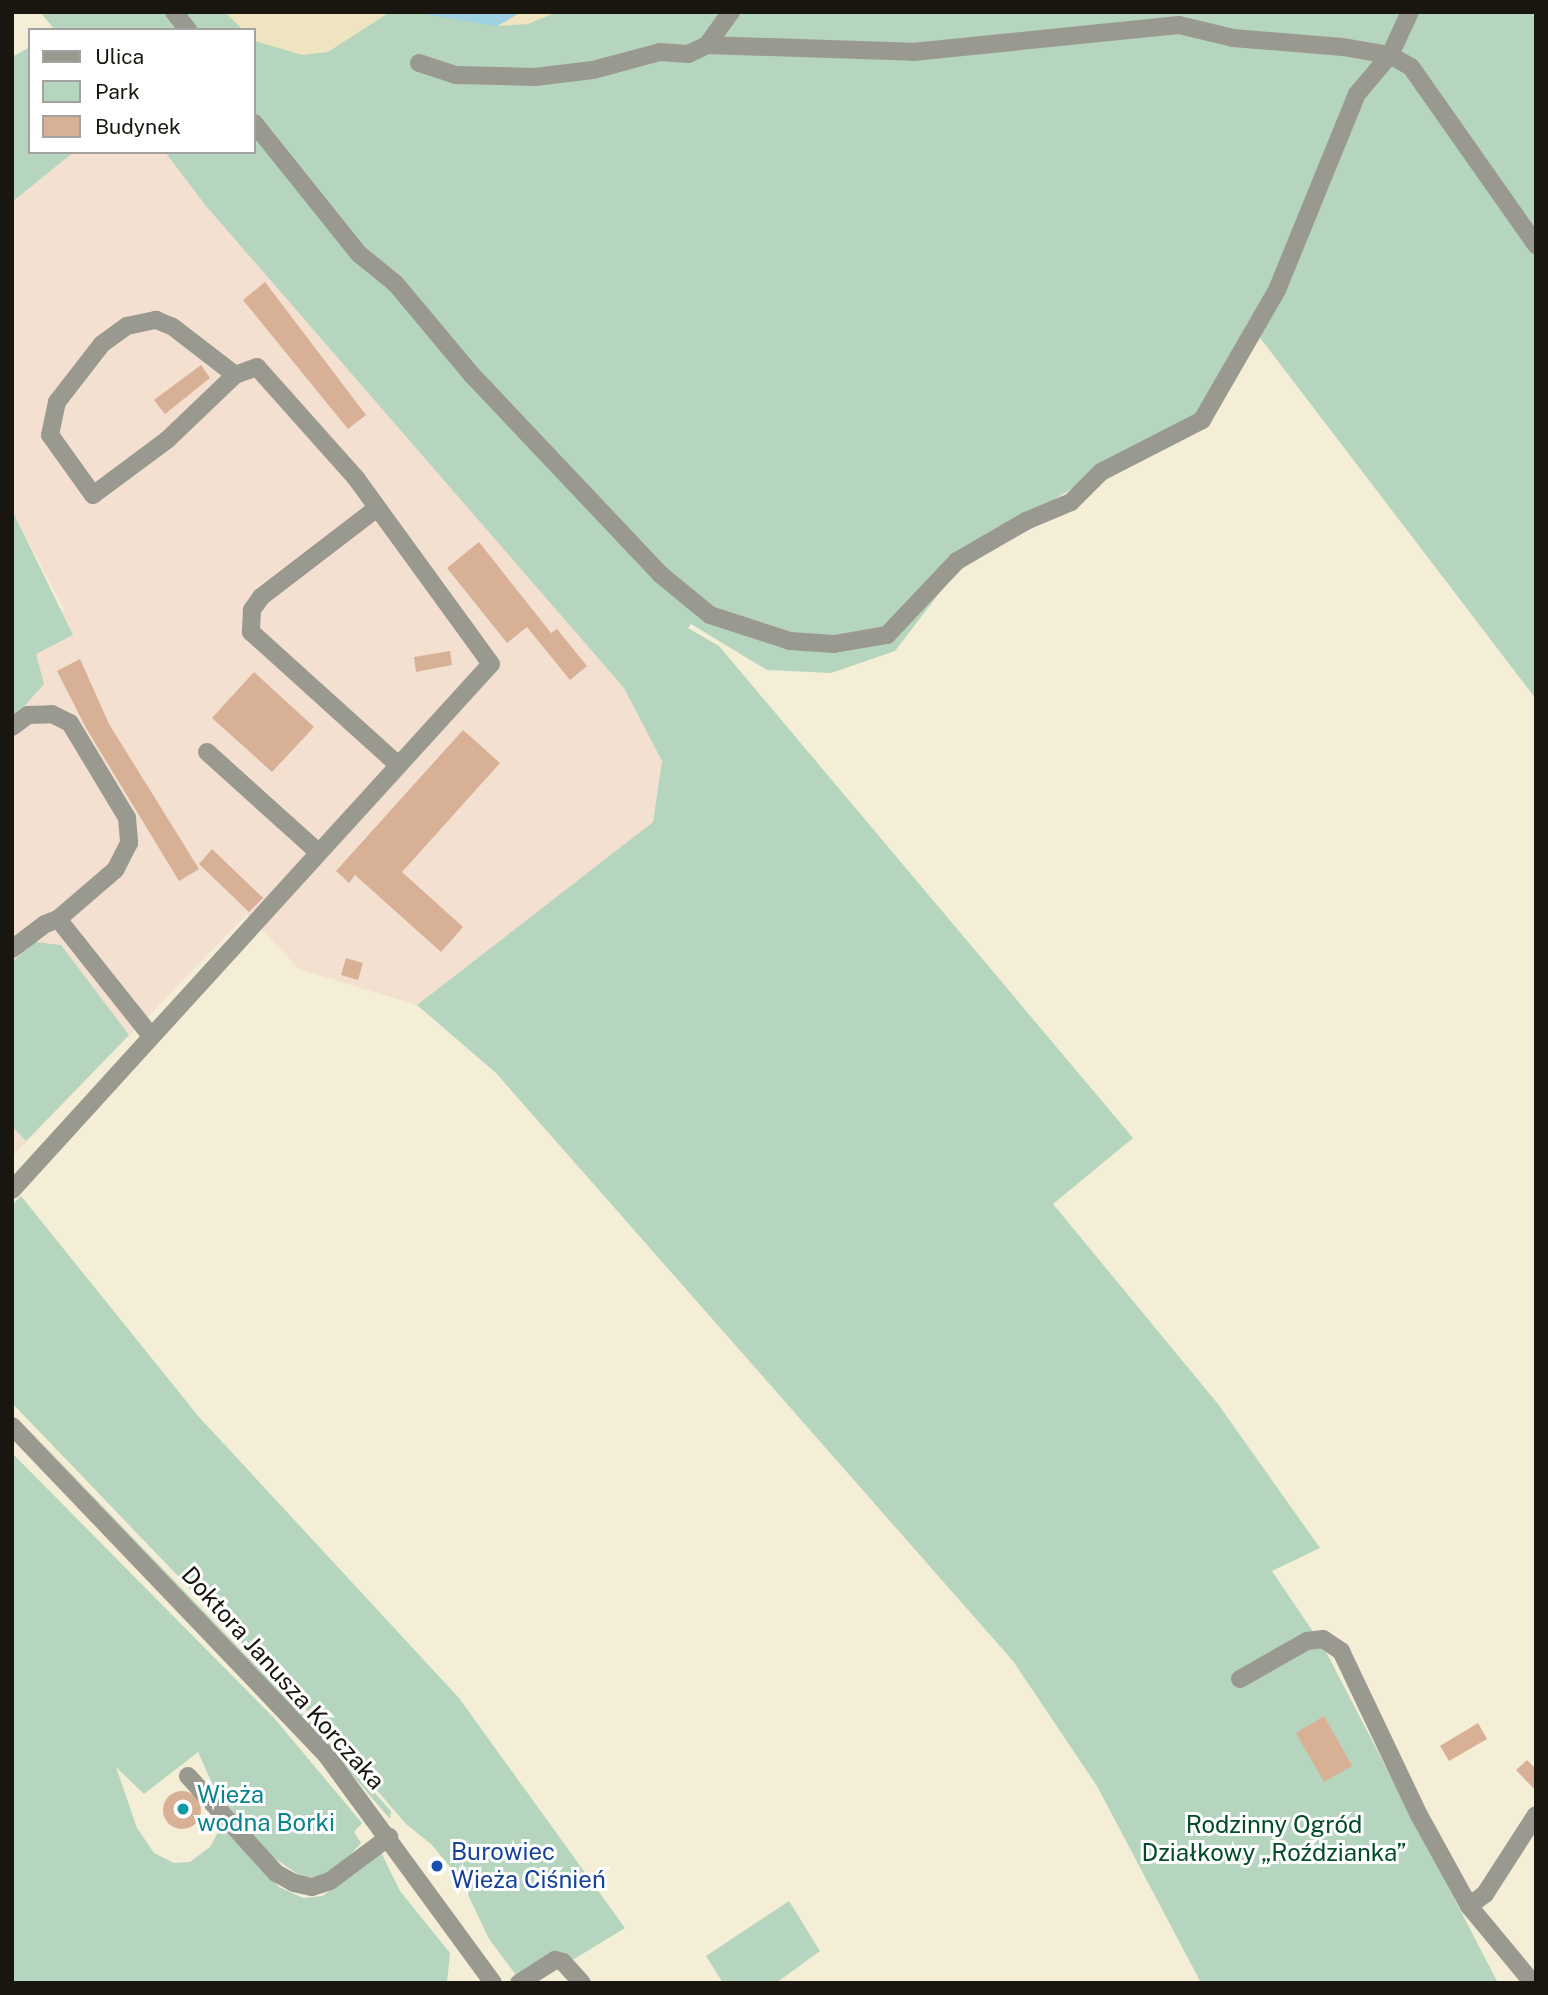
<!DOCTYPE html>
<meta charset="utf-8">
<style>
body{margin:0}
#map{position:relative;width:1548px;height:1995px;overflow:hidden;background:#f5eed7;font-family:"Public Sans",sans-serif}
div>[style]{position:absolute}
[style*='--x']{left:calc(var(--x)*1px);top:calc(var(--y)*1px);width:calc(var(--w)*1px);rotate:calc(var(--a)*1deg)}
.industrial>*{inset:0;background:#f3e0d0}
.green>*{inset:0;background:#b5d5be}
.sand>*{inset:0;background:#eee4bf}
.water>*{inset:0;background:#9dd1e3}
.building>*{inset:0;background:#d8b096}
.round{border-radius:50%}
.minor>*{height:18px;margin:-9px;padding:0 9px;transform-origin:9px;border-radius:9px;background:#9a9990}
.dots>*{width:19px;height:19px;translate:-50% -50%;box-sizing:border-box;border:4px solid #fff;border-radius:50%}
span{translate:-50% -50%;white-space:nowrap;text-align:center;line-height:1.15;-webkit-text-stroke:6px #fff;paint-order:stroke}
.street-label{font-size:24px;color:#18160e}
.culture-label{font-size:24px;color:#0d838f}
.left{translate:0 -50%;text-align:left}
.park-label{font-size:24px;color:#034c29}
.transit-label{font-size:24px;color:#164399}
.frame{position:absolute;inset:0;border:14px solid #18160e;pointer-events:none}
.legend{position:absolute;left:28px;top:28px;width:228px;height:126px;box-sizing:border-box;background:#fff;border:2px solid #a3a29f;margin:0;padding:9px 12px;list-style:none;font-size:21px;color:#18160e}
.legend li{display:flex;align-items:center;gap:14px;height:35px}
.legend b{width:35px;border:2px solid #a3a29f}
</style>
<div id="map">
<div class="industrial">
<div style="clip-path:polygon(74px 152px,165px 152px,206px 206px,624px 688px,662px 761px,653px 822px,417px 1005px,299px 969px,247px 914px,12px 1157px,12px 720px,35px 654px,64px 610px,12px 510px,12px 202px)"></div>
</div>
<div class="green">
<div style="clip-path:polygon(40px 12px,1536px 12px,1536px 699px,1248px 322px,1205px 408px,974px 548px,895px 651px,831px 673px,767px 670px,691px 624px,688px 628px,719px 646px,1133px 1138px,1053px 1204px,1218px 1404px,1320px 1548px,1272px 1571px,1324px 1648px,1498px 1983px,1201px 1983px,1097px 1786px,1013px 1661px,496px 1073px,417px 1005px,653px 822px,662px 761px,624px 688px,206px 206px,165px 152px,254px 152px,254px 30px,55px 30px)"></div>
<div style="clip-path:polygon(30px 47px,30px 152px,74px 152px,12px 202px,12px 57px)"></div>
<div style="clip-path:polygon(12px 510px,73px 635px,36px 654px,44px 684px,12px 720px)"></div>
<div style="clip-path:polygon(35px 942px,61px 945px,129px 1035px,26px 1141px,12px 1126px,12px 962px)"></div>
<div style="clip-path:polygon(21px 1196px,199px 1417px,459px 1698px,625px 1928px,535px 1983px,522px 1983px,489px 1939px,461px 1880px,431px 1844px,406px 1824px,319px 1723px,12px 1403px,12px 1205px)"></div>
<div style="clip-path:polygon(12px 1412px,313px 1725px,391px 1811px,390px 1819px,312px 1728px)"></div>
<div style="clip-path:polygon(12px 1453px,275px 1719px,362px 1823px,354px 1832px,361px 1843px,341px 1865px,319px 1877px,302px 1877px,267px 1853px,216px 1792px,198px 1752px,144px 1794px,116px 1767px,137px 1828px,154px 1853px,174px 1863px,190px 1862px,210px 1847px,222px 1825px,279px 1887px,303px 1898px,323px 1896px,380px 1850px,400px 1891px,450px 1953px,447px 1983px,12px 1983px)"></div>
<div style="clip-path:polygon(789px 1901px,820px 1951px,776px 1983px,723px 1983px,706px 1956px)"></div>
</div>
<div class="sand">
<div style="clip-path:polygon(225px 12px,390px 12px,328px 52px,302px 55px,255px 41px,254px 30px,243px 30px)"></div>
<div style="clip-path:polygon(521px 12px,557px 12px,528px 24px,497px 26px)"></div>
</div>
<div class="water">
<div style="clip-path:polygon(411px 12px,521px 12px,497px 26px)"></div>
</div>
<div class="building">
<div style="clip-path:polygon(265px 282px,366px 415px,348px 429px,243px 300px)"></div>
<div style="clip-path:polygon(201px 365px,210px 378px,165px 414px,154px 400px)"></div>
<div style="clip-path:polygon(479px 542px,551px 633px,557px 629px,587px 666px,570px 680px,527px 627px,507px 643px,447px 568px)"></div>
<div style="clip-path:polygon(450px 651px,452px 665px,416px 672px,414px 657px)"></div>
<div style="clip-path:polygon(80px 659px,109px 724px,199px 869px,179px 881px,86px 728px,57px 671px)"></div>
<div style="clip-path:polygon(254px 672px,314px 727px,272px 772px,212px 718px)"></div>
<div style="clip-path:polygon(463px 730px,500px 763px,402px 872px,463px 927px,441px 952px,355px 875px,349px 883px,336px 871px)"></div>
<div style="clip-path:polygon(212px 849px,263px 898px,249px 912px,199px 864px)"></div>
<div style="clip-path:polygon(346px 958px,363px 963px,358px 980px,341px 975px)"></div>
<div style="clip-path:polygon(1324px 1716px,1352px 1766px,1324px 1782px,1296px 1733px)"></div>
<div style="clip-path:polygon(1478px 1723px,1487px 1739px,1449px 1761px,1440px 1746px)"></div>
<div style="clip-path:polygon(1527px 1760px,1536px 1769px,1536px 1791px,1516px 1770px)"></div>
<div class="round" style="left:163px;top:1791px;width:38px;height:38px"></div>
</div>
<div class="minor">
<div style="--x:174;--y:12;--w:23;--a:52"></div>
<div style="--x:707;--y:45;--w:41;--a:-54"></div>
<div style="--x:419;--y:63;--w:38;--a:18"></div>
<div style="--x:455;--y:75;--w:80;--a:1.4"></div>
<div style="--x:535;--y:77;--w:58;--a:-6.9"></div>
<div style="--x:593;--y:70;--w:69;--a:-15"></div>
<div style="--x:660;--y:52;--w:28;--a:4"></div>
<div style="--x:688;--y:54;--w:21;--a:-25"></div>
<div style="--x:707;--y:45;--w:206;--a:1.9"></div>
<div style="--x:913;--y:52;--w:267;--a:-5.8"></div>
<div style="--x:1179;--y:25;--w:56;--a:13.5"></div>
<div style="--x:1233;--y:38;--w:110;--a:4.7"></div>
<div style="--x:1343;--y:47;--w:48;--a:9.7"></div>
<div style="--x:1390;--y:55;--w:24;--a:30"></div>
<div style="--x:1411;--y:67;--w:218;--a:54.9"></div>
<div style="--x:254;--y:123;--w:168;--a:51.3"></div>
<div style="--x:359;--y:254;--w:46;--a:38.9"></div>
<div style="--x:395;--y:283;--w:120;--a:50.1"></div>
<div style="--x:472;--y:375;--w:274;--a:46.6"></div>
<div style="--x:660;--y:574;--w:65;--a:39.4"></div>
<div style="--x:710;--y:615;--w:84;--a:18"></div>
<div style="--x:790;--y:641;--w:44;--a:3.9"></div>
<div style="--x:834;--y:644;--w:54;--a:-9.6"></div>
<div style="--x:887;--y:635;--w:102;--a:-46.6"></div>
<div style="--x:957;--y:561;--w:80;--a:-30.1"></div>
<div style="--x:1026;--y:521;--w:49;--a:-22.9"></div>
<div style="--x:1071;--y:502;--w:42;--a:-45"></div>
<div style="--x:1101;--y:472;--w:114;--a:-27.2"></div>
<div style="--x:1202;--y:420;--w:150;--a:-60"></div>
<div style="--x:1277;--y:290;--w:212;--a:-67.8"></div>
<div style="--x:1357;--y:94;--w:51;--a:-49.8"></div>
<div style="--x:1390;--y:55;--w:47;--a:-65.1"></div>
<div style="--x:377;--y:508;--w:146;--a:142.5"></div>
<div style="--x:261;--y:597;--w:16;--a:125"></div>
<div style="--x:252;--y:610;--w:22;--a:93"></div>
<div style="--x:251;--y:632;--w:198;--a:42.1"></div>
<div style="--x:12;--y:727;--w:20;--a:-37"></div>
<div style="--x:28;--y:715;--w:24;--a:-2"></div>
<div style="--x:52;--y:714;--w:20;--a:27"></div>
<div style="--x:70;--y:723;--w:111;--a:59"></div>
<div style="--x:127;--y:818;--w:25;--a:85"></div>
<div style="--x:129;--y:843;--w:30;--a:117"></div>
<div style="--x:115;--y:870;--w:75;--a:139.3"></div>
<div style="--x:207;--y:752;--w:149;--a:42"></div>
<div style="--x:12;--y:949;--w:41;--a:-37.1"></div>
<div style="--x:45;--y:924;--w:14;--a:-21"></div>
<div style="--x:58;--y:919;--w:149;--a:51.5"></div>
<div style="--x:12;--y:1190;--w:711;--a:-47.68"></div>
<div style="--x:491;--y:664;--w:231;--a:-126"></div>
<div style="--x:355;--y:477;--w:147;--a:-131.7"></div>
<div style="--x:257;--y:367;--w:23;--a:160"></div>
<div style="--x:235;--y:375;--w:94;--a:136.3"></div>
<div style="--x:167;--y:440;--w:92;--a:143.4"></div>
<div style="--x:93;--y:495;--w:74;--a:-125.6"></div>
<div style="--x:50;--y:435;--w:34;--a:-78"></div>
<div style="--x:57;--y:402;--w:73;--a:-52.2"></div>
<div style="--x:102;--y:344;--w:31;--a:-36"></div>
<div style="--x:127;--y:326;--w:30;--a:-12"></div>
<div style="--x:156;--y:320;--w:18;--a:22"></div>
<div style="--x:173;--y:327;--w:78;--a:37.7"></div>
<div style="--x:12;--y:1426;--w:456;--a:46.3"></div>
<div style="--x:327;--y:1756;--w:281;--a:53.8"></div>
<div style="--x:1240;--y:1679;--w:77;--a:-29.6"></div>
<div style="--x:1307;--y:1641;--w:16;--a:-7"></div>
<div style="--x:1323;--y:1639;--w:22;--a:34"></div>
<div style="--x:1341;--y:1651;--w:182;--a:64.6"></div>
<div style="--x:1419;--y:1815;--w:104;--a:61.2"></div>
<div style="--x:1469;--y:1906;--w:100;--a:50.3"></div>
<div style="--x:188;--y:1776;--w:131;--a:47.8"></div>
<div style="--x:276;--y:1873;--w:21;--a:29"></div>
<div style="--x:294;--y:1883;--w:18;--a:13"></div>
<div style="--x:312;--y:1887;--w:19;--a:-18"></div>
<div style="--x:330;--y:1881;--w:74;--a:-36.7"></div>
<div style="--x:1469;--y:1906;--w:20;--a:-37"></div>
<div style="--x:1485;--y:1894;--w:94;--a:-57.2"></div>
<div style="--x:519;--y:1983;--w:43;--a:-32.6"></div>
<div style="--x:555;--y:1960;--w:8;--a:14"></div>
<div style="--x:563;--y:1962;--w:28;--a:48"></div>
</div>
<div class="dots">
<div style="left:183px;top:1809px;background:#0f9aa8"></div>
<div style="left:437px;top:1866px;background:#1a4fb4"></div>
</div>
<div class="street-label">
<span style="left:283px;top:1678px;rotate:48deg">Doktora Janusza Korczaka</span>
</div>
<div class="culture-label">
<span class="left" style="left:197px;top:1809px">Wieża<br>wodna Borki</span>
</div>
<div class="park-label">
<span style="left:1274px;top:1839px">Rodzinny Ogród<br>Działkowy „Roździanka”</span>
</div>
<div class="transit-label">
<span class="left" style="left:451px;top:1866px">Burowiec<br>Wieża Ciśnień</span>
</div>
<div class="frame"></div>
<ul class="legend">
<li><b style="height:9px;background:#9a9990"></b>Ulica</li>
<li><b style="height:19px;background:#b5d5be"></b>Park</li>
<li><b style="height:19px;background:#d8b096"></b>Budynek</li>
</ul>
</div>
